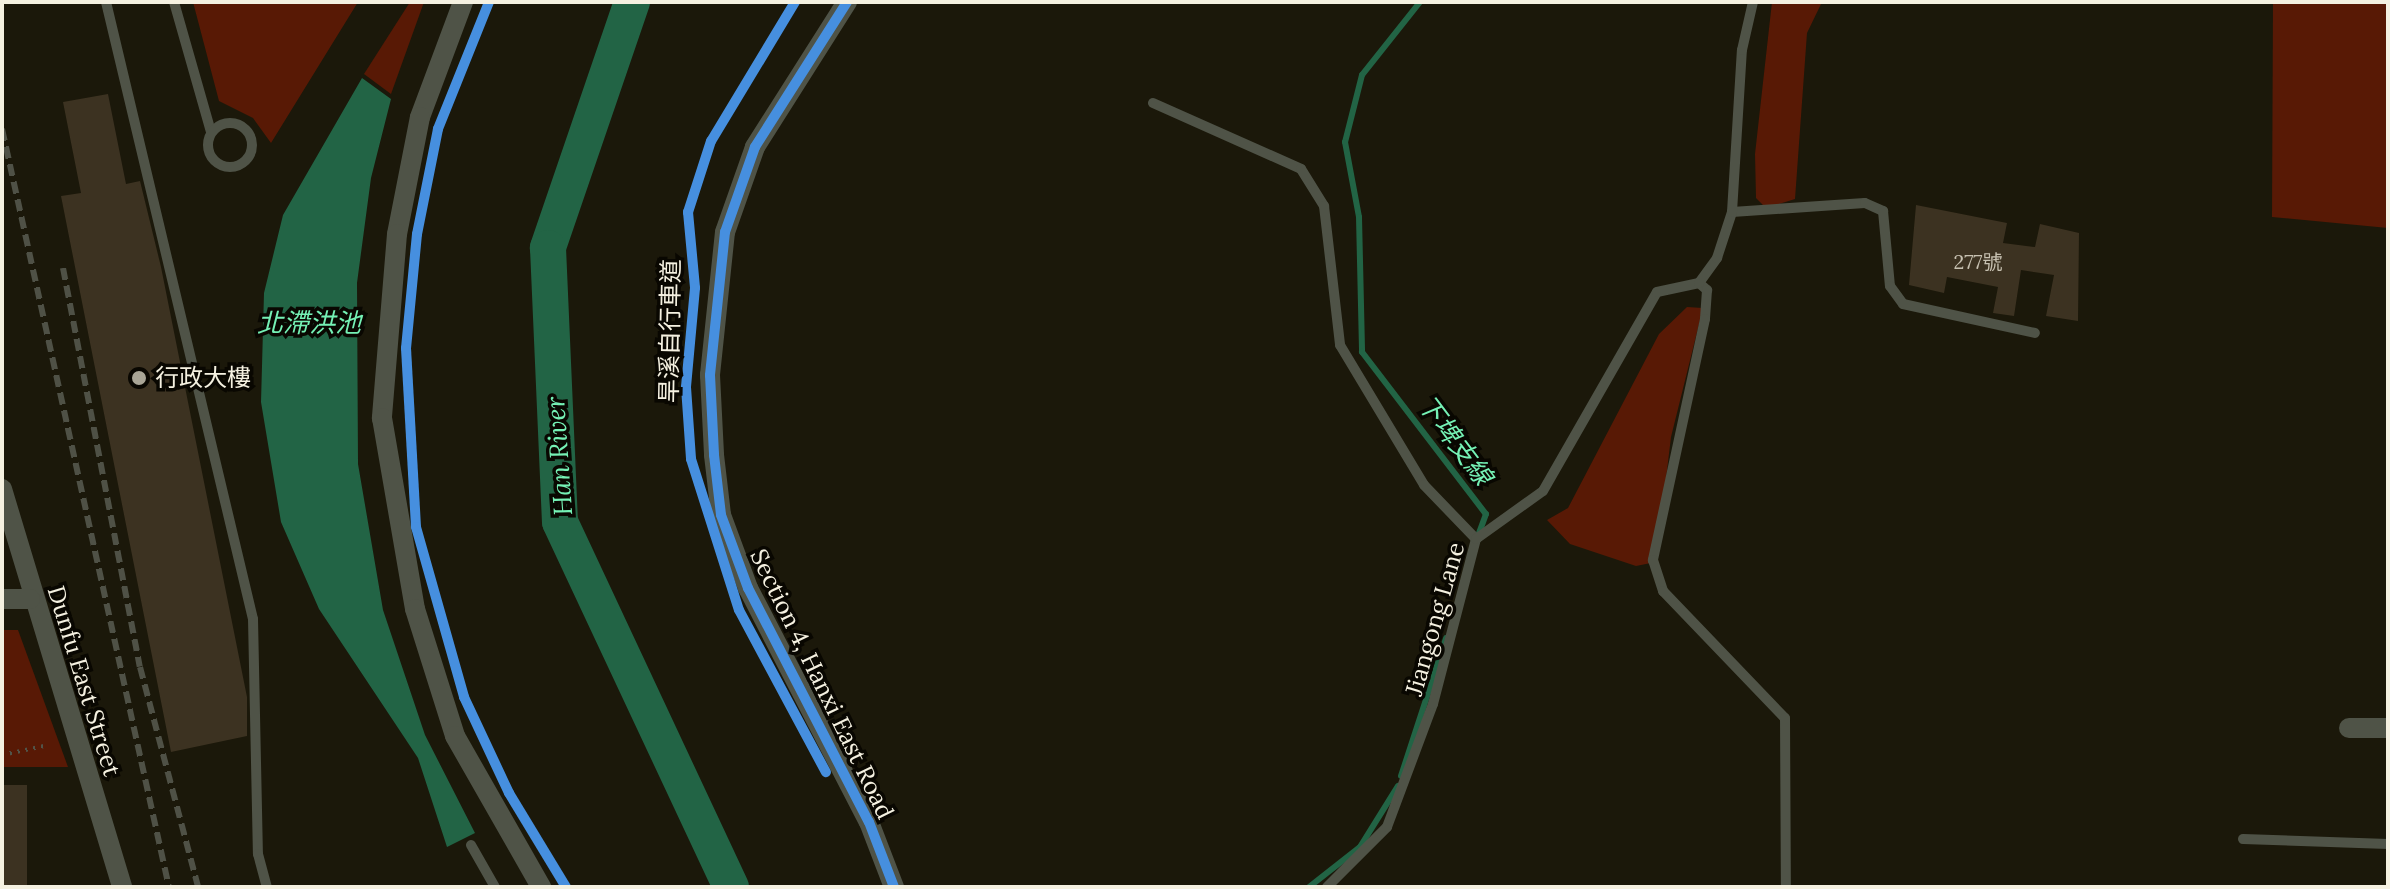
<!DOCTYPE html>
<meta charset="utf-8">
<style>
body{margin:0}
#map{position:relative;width:2390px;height:889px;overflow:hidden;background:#1b180a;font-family:Lora,"Noto Sans TC",serif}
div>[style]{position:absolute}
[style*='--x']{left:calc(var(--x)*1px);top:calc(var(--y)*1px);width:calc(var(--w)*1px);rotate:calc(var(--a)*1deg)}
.green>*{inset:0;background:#581905}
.water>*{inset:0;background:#226445}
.stream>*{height:6px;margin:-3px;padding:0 3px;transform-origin:3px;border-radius:3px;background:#226445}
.river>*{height:36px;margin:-18px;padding:0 18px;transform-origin:18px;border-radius:18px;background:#226445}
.building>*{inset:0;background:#3c3221}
.path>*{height:4px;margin-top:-2px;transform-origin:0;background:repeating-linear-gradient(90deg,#515449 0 2px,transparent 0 8px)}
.lane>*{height:10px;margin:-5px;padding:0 5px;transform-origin:5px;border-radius:5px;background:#4f5347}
.lane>.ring{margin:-5px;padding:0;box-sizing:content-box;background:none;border:10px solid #4f5347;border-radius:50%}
.street>*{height:20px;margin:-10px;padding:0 10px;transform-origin:10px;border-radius:10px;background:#4f5347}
.rail>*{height:6px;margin-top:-3px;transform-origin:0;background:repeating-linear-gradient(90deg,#4f5146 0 12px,transparent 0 18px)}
.cycleway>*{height:10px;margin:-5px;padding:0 5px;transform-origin:5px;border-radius:5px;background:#468fdf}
.dots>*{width:22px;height:22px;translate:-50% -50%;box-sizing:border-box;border:4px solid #090701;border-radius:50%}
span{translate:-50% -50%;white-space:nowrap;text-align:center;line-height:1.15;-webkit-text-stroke:7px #090701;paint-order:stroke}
.number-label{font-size:20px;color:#c7c1b1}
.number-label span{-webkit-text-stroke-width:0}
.street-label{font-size:24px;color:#f5f1e1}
.poi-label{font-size:24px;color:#f5f1e1}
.left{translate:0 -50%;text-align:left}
.water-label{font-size:26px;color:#75f1b5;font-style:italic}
.frame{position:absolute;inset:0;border:4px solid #f5f1e1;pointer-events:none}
</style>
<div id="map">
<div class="green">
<div style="clip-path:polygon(193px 2px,358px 2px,271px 143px,253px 118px,219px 101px)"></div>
<div style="clip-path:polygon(410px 2px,424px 2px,391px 94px,364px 74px)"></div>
<div style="clip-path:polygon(1772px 2px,1822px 2px,1807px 33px,1795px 199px,1766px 208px,1756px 198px,1755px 154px)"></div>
<div style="clip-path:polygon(2273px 2px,2388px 2px,2388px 228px,2272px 217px)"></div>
<div style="clip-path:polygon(1687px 307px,1703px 308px,1671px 437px,1656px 562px,1636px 566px,1570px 544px,1547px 520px,1568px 508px,1659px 334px)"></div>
<div style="clip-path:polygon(2px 630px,18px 630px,68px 767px,2px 767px)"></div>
</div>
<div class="water">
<div style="clip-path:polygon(362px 78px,391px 99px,371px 178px,357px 283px,358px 464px,383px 610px,425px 735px,475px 833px,447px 847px,418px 758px,319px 609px,281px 522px,261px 402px,264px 293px,283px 215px)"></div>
</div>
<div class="stream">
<div style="--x:1420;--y:2;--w:93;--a:128.5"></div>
<div style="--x:1362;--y:75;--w:69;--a:104.2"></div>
<div style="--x:1345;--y:142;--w:76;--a:79.4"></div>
<div style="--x:1359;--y:217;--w:135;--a:88.7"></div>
<div style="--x:1362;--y:352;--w:204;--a:52.6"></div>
<div style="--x:1486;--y:514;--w:23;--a:110"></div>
<div style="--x:1401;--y:776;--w:145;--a:-71.9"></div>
<div style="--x:1309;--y:887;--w:65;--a:-38.1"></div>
<div style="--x:1360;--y:847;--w:72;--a:-58.1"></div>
</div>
<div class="river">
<div style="--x:632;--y:2;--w:260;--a:108.9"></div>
<div style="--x:548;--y:248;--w:274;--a:87.5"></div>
<div style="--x:560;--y:522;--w:403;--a:64.9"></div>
</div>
<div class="building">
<div style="clip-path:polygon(108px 94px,126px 184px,140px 181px,161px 267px,247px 697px,247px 736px,171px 752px,61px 196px,81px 193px,63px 102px)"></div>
<div style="clip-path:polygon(1916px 205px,2007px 223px,2003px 243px,2035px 247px,2040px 224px,2079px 233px,2078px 321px,2046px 316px,2054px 275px,2021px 270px,2014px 316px,1993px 313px,1998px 287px,1947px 277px,1944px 293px,1909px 285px)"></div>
<div style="clip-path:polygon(2px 785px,27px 785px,27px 887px,2px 887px)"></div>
</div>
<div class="path">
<div style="--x:2;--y:755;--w:43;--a:-12.1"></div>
</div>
<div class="lane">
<div style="--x:106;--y:2;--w:634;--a:76.6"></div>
<div style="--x:253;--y:619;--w:235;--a:88.8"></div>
<div style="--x:258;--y:854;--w:34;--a:75"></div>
<div style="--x:174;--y:2;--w:135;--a:74.1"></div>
<div style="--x:1153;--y:103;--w:162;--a:24"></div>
<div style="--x:1301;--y:169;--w:44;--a:58.1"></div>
<div style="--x:1324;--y:206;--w:140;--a:83.4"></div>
<div style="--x:1340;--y:345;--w:163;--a:59"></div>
<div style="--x:1424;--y:485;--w:75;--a:46.1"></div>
<div class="ring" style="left:208px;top:123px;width:34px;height:34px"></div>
<div style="--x:1732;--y:212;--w:133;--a:-3.9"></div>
<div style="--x:1865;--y:203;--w:20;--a:24"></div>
<div style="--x:1883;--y:211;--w:75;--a:84.7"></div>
<div style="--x:1890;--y:286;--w:22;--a:54"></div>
<div style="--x:1903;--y:304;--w:135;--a:12.4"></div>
<div style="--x:1699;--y:283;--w:11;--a:41"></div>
<div style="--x:1707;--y:290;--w:29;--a:94"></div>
<div style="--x:1705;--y:319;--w:247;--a:102.2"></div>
<div style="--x:1653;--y:560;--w:33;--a:72"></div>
<div style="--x:1663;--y:591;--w:176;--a:46.2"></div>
<div style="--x:1785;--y:718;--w:169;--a:89.7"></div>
<div style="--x:2243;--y:839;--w:145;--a:2"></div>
<div style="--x:471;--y:845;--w:48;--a:60.3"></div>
<div style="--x:1327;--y:887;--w:85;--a:-45"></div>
<div style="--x:1387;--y:827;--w:131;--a:-69.5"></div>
<div style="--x:1433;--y:704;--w:171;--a:-75.4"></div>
<div style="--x:1476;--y:539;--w:82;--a:-35.6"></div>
<div style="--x:1543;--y:491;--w:229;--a:-60.2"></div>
<div style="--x:1657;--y:292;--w:43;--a:-12.1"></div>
<div style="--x:1699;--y:283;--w:31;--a:-54"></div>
<div style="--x:1717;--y:258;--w:48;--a:-71.9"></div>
<div style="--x:1732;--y:212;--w:162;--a:-86.5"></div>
<div style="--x:1742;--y:50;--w:49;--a:-77.1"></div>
</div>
<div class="street">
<div style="--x:463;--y:2;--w:123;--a:110.5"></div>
<div style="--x:420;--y:117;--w:119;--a:101.1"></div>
<div style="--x:397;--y:234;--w:185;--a:94.7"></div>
<div style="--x:382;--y:418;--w:194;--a:80.2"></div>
<div style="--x:415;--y:609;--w:133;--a:72.5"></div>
<div style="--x:455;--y:736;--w:174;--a:60.3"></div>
<div style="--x:847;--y:2;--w:172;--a:122.4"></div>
<div style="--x:755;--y:147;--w:90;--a:109.4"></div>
<div style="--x:725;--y:232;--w:144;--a:96"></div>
<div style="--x:710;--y:375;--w:80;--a:87.1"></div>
<div style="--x:714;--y:455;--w:60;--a:83.3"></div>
<div style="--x:721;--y:515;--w:78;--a:69.7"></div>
<div style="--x:748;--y:588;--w:263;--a:62.7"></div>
<div style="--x:869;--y:822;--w:70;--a:69"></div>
<div style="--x:2;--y:489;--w:416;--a:73.2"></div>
<div style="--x:2;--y:599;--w:28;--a:0"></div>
<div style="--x:2349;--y:728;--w:39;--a:0"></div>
</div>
<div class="rail">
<div style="--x:2;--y:129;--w:776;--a:77.58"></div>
<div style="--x:63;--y:268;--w:406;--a:79.1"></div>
<div style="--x:140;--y:667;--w:228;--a:75.2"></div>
</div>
<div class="cycleway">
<div style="--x:489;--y:2;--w:137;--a:111.9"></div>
<div style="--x:438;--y:129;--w:107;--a:101.3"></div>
<div style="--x:417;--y:234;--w:115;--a:95.5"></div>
<div style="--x:406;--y:348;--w:179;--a:86.8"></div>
<div style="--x:416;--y:527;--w:177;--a:74.2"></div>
<div style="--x:464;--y:697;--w:106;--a:64.9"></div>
<div style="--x:509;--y:793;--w:110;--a:58.8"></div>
<div style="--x:795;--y:2;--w:162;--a:121.1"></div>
<div style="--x:711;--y:141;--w:75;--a:107.9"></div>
<div style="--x:688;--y:212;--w:76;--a:84.7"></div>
<div style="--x:695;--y:288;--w:99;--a:95.2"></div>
<div style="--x:686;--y:387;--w:72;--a:86"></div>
<div style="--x:691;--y:459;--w:158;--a:72.4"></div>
<div style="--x:739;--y:610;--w:184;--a:61.8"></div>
<div style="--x:847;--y:2;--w:172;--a:122.4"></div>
<div style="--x:755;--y:147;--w:90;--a:109.4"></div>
<div style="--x:725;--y:232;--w:144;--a:96"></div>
<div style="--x:710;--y:375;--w:80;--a:87.1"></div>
<div style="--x:714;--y:455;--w:60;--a:83.3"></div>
<div style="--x:721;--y:515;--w:78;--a:69.7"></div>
<div style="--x:748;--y:588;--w:263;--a:62.7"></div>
<div style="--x:869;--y:822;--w:70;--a:69"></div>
</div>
<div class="dots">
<div style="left:139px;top:378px;background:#a9a596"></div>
</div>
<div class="number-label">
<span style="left:1978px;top:261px">277號</span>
</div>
<div class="street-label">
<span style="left:670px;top:331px;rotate:-89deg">旱溪自行車道</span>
<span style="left:1435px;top:619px;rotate:-74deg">Jiangong Lane</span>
<span style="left:84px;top:681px;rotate:73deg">Dunfu East Street</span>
<span style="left:822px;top:684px;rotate:64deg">Section 4, Hanxi East Road</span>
</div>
<div class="poi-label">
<span class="left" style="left:155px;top:378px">行政大樓</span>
</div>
<div class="water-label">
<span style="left:309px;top:323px">北滯洪池</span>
<span style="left:1455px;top:440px;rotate:53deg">下埤支線</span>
<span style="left:559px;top:456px;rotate:-94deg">Han River</span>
</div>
<div class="frame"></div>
</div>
